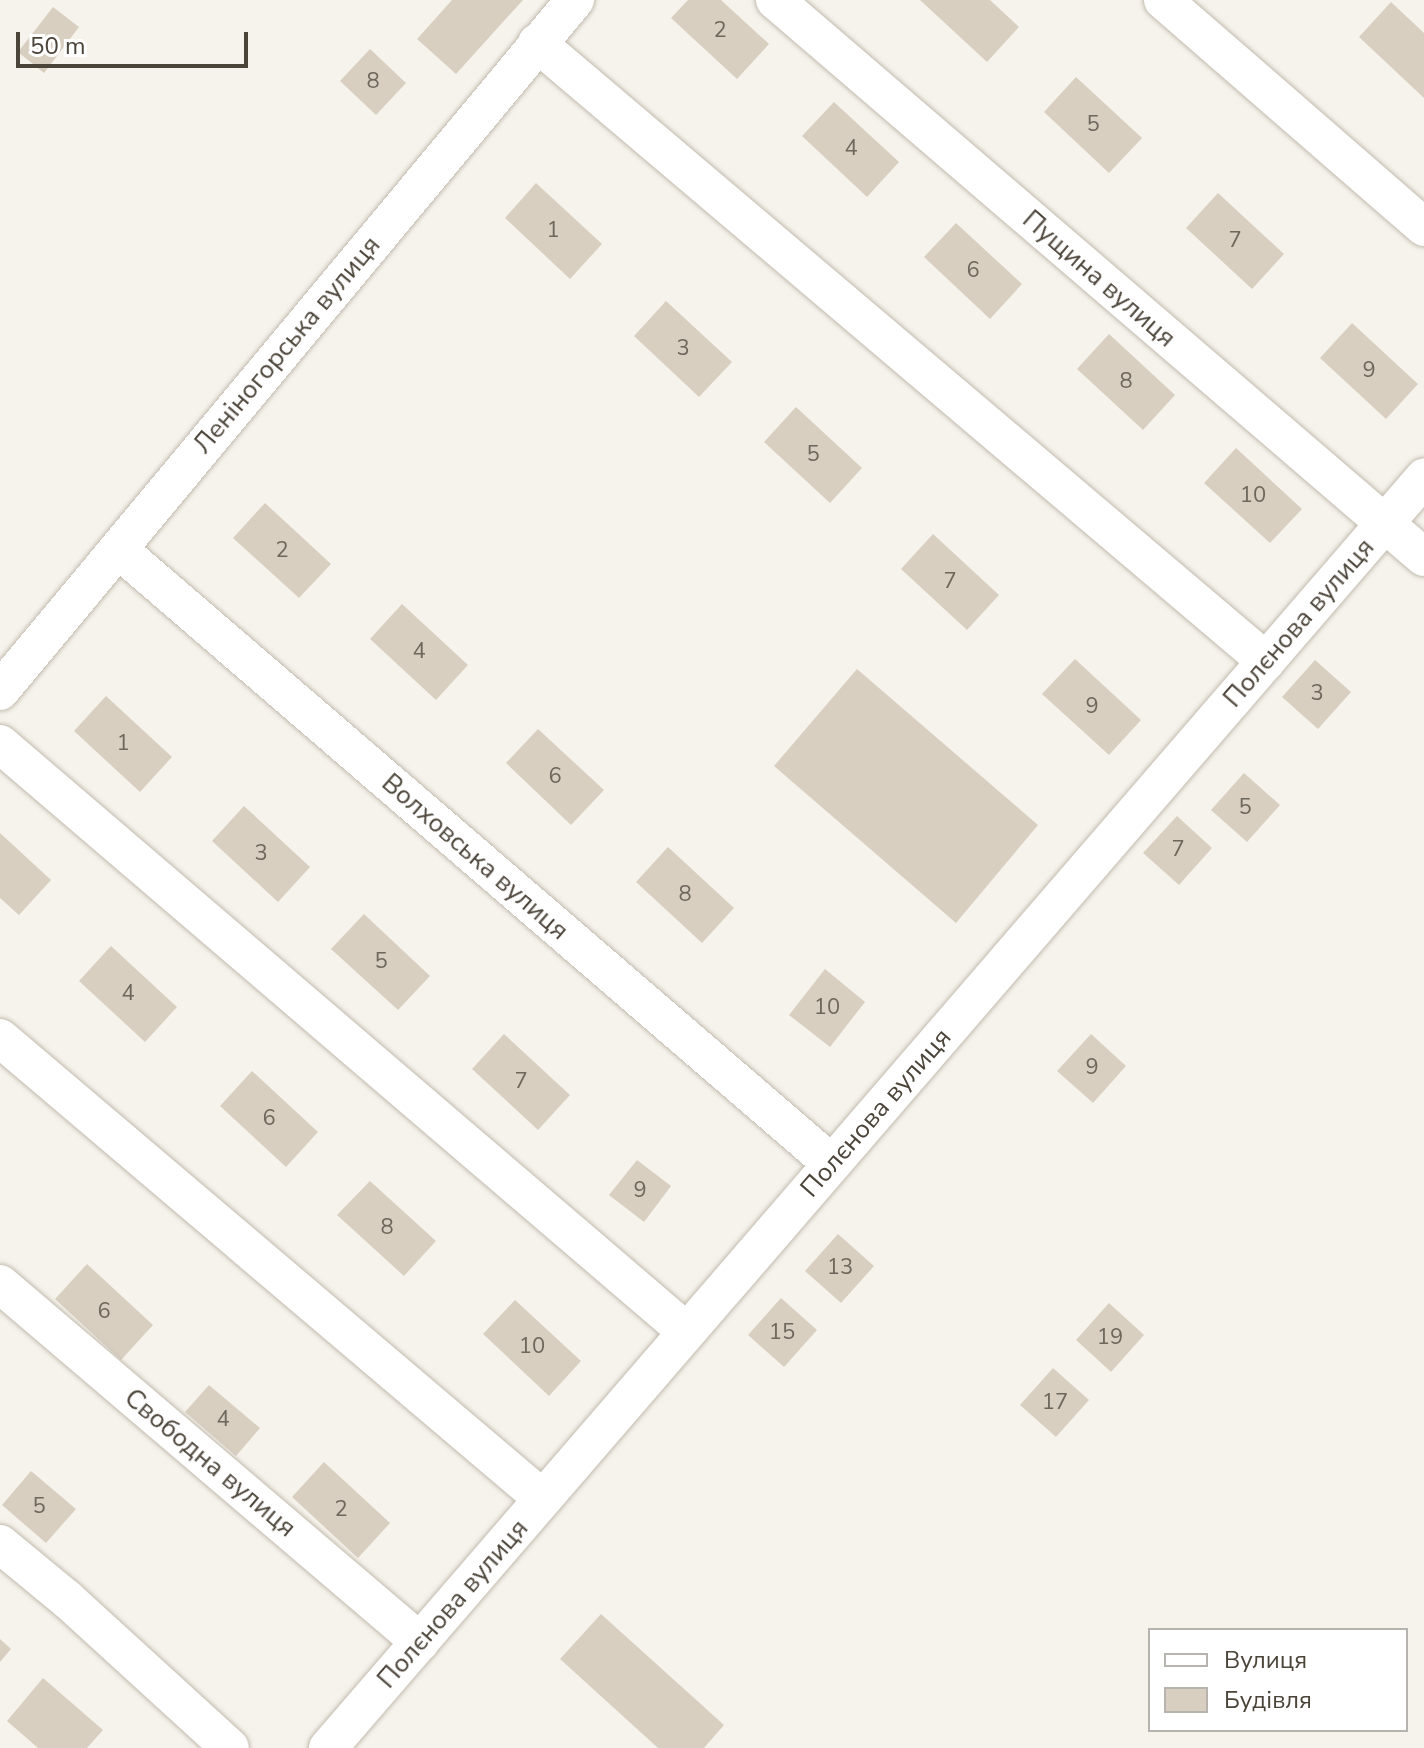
<!DOCTYPE html>
<meta charset="utf-8">
<style>
body{margin:0}
#map{position:relative;width:1424px;height:1748px;overflow:hidden;background:#f6f3ec;font-family:"Nunito Sans",sans-serif}
div>[style]{position:absolute}
[style*='--x']{left:calc(var(--x)*1px);top:calc(var(--y)*1px);width:calc(var(--w)*1px);rotate:calc(var(--a)*1deg)}
.building>*{inset:0;background:#d8cfc1}
.roads{filter:drop-shadow(0 0 2px #c2bbae) drop-shadow(0 0 2px #c2bbae)}
.minor>*{height:38px;margin:-19px;padding:0 19px;transform-origin:19px;border-radius:19px;background:#fff}
span{translate:-50% -50%;white-space:nowrap;text-align:center;line-height:1.15;-webkit-text-stroke:7px #fff;paint-order:stroke}
.number-label{font-size:22px;color:#6e675b}
.number-label span{-webkit-text-stroke-width:0}
.street-label{font-size:26px;color:#4b4439}
.legend{position:absolute;left:1148px;top:1628px;width:260px;height:104px;box-sizing:border-box;background:#fff;border:2px solid #b7b4b0;margin:0;padding:10px 14px;list-style:none;font-size:24px;color:#4b4439}
.legend li{display:flex;align-items:center;gap:16px;height:40px}
.legend b{width:40px;border:2px solid #b7b4b0}
.scale{position:absolute;left:16px;top:32px;width:232px;height:36px;box-sizing:border-box;border:4px solid #4b4439;border-top:0;padding-left:10px;font-size:24px;line-height:28px;white-space:nowrap;color:#4b4439;-webkit-text-stroke:6px #fff;paint-order:stroke}
</style>
<div id="map">
<div class="building">
<div style="clip-path:polygon(452px 0,523px 0,456px 74px,417px 39px)"></div>
<div style="clip-path:polygon(688px 0,721px 0,769px 44px,737px 79px,671px 18px)"></div>
<div style="clip-path:polygon(920px 0,990px 0,1019px 27px,987px 62px)"></div>
<div style="clip-path:polygon(1391px 2px,1424px 33px,1424px 98px,1359px 37px)"></div>
<div style="clip-path:polygon(53px 7px,79px 27px,44px 73px,18px 52px)"></div>
<div style="clip-path:polygon(370px 49px,406px 83px,376px 115px,340px 81px)"></div>
<div style="clip-path:polygon(1076px 77px,1142px 138px,1109px 173px,1044px 112px)"></div>
<div style="clip-path:polygon(834px 102px,899px 162px,867px 197px,802px 136px)"></div>
<div style="clip-path:polygon(536px 183px,602px 244px,570px 279px,505px 218px)"></div>
<div style="clip-path:polygon(1218px 193px,1284px 254px,1252px 289px,1186px 228px)"></div>
<div style="clip-path:polygon(956px 223px,1022px 284px,990px 319px,924px 257px)"></div>
<div style="clip-path:polygon(666px 301px,732px 362px,699px 397px,634px 336px)"></div>
<div style="clip-path:polygon(1352px 323px,1418px 384px,1386px 419px,1320px 358px)"></div>
<div style="clip-path:polygon(1109px 334px,1175px 395px,1143px 430px,1077px 369px)"></div>
<div style="clip-path:polygon(796px 407px,862px 468px,830px 503px,764px 442px)"></div>
<div style="clip-path:polygon(1236px 448px,1302px 509px,1270px 543px,1204px 483px)"></div>
<div style="clip-path:polygon(265px 503px,331px 564px,299px 598px,233px 538px)"></div>
<div style="clip-path:polygon(933px 534px,999px 595px,967px 630px,901px 569px)"></div>
<div style="clip-path:polygon(402px 604px,468px 665px,436px 700px,370px 639px)"></div>
<div style="clip-path:polygon(1075px 659px,1141px 720px,1109px 755px,1042px 694px)"></div>
<div style="clip-path:polygon(1315px 660px,1351px 692px,1318px 729px,1282px 697px)"></div>
<div style="clip-path:polygon(857px 669px,1038px 825px,956px 923px,774px 766px)"></div>
<div style="clip-path:polygon(106px 696px,172px 757px,140px 792px,74px 731px)"></div>
<div style="clip-path:polygon(538px 729px,604px 790px,571px 825px,506px 763px)"></div>
<div style="clip-path:polygon(1244px 773px,1280px 805px,1247px 842px,1211px 810px)"></div>
<div style="clip-path:polygon(244px 806px,310px 867px,278px 902px,212px 841px)"></div>
<div style="clip-path:polygon(1177px 816px,1212px 848px,1179px 885px,1143px 853px)"></div>
<div style="clip-path:polygon(0 833px,51px 880px,19px 915px,0 898px)"></div>
<div style="clip-path:polygon(668px 847px,734px 908px,702px 943px,636px 882px)"></div>
<div style="clip-path:polygon(364px 914px,430px 976px,398px 1010px,331px 949px)"></div>
<div style="clip-path:polygon(111px 946px,177px 1007px,145px 1042px,79px 981px)"></div>
<div style="clip-path:polygon(825px 969px,865px 1002px,830px 1047px,789px 1015px)"></div>
<div style="clip-path:polygon(504px 1034px,570px 1095px,538px 1130px,472px 1069px)"></div>
<div style="clip-path:polygon(1091px 1034px,1126px 1066px,1093px 1103px,1057px 1071px)"></div>
<div style="clip-path:polygon(252px 1071px,318px 1132px,286px 1167px,220px 1106px)"></div>
<div style="clip-path:polygon(637px 1160px,671px 1186px,644px 1222px,609px 1195px)"></div>
<div style="clip-path:polygon(370px 1181px,436px 1241px,404px 1276px,337px 1215px)"></div>
<div style="clip-path:polygon(838px 1234px,874px 1266px,841px 1303px,805px 1271px)"></div>
<div style="clip-path:polygon(87px 1264px,153px 1325px,121px 1360px,55px 1299px)"></div>
<div style="clip-path:polygon(781px 1298px,817px 1330px,784px 1367px,748px 1335px)"></div>
<div style="clip-path:polygon(515px 1300px,581px 1361px,549px 1396px,483px 1334px)"></div>
<div style="clip-path:polygon(1109px 1303px,1144px 1335px,1111px 1372px,1076px 1340px)"></div>
<div style="clip-path:polygon(1053px 1368px,1089px 1400px,1056px 1437px,1020px 1405px)"></div>
<div style="clip-path:polygon(209px 1385px,260px 1428px,236px 1456px,185px 1412px)"></div>
<div style="clip-path:polygon(324px 1462px,390px 1523px,358px 1558px,292px 1497px)"></div>
<div style="clip-path:polygon(31px 1471px,76px 1509px,46px 1543px,2px 1505px)"></div>
<div style="clip-path:polygon(601px 1614px,724px 1725px,704px 1748px,658px 1748px,560px 1659px)"></div>
<div style="clip-path:polygon(0 1639px,11px 1649px,0 1662px)"></div>
<div style="clip-path:polygon(43px 1678px,103px 1730px,87px 1748px,38px 1748px,7px 1721px)"></div>
</div>
<div class="roads">
<div class="minor">
<div style="--x:775;--y:0;--w:855;--a:40.64"></div>
<div style="--x:1163;--y:0;--w:346;--a:41"></div>
<div style="--x:537;--y:43;--w:956;--a:40.29"></div>
<div style="--x:118;--y:549;--w:942;--a:40.74"></div>
<div style="--x:0;--y:691;--w:899;--a:-50.24"></div>
<div style="--x:0;--y:744;--w:904;--a:40.56"></div>
<div style="--x:0;--y:1038;--w:712;--a:40.33"></div>
<div style="--x:0;--y:1284;--w:552;--a:40.44"></div>
<div style="--x:0;--y:1544;--w:88;--a:39.5"></div>
<div style="--x:68;--y:1600;--w:219;--a:42.4"></div>
<div style="--x:328;--y:1748;--w:1678;--a:-49.21"></div>
</div>
</div>
<div class="number-label">
<span style="left:720px;top:31px">2</span>
<span style="left:373px;top:82px">8</span>
<span style="left:1093px;top:125px">5</span>
<span style="left:851px;top:149px">4</span>
<span style="left:553px;top:231px">1</span>
<span style="left:1235px;top:241px">7</span>
<span style="left:973px;top:271px">6</span>
<span style="left:683px;top:349px">3</span>
<span style="left:1369px;top:371px">9</span>
<span style="left:1126px;top:382px">8</span>
<span style="left:813px;top:455px">5</span>
<span style="left:1253px;top:496px">10</span>
<span style="left:282px;top:551px">2</span>
<span style="left:950px;top:582px">7</span>
<span style="left:419px;top:652px">4</span>
<span style="left:1317px;top:694px">3</span>
<span style="left:1092px;top:707px">9</span>
<span style="left:123px;top:744px">1</span>
<span style="left:555px;top:777px">6</span>
<span style="left:1245px;top:808px">5</span>
<span style="left:1178px;top:850px">7</span>
<span style="left:261px;top:854px">3</span>
<span style="left:685px;top:895px">8</span>
<span style="left:381px;top:962px">5</span>
<span style="left:128px;top:994px">4</span>
<span style="left:827px;top:1008px">10</span>
<span style="left:1092px;top:1068px">9</span>
<span style="left:521px;top:1082px">7</span>
<span style="left:269px;top:1119px">6</span>
<span style="left:640px;top:1191px">9</span>
<span style="left:387px;top:1228px">8</span>
<span style="left:840px;top:1268px">13</span>
<span style="left:104px;top:1312px">6</span>
<span style="left:782px;top:1333px">15</span>
<span style="left:1110px;top:1338px">19</span>
<span style="left:532px;top:1347px">10</span>
<span style="left:1055px;top:1403px">17</span>
<span style="left:223px;top:1420px">4</span>
<span style="left:39px;top:1507px">5</span>
<span style="left:341px;top:1510px">2</span>
</div>
<div class="street-label">
<span style="left:1099px;top:279px;rotate:41deg">Пущина вулиця</span>
<span style="left:287px;top:345px;rotate:-50deg">Леніногорська вулиця</span>
<span style="left:1299px;top:623px;rotate:-49deg">Полєнова вулиця</span>
<span style="left:475px;top:857px;rotate:41deg">Волховська вулиця</span>
<span style="left:876px;top:1113px;rotate:-49deg">Полєнова вулиця</span>
<span style="left:210px;top:1463px;rotate:40deg">Свободна вулиця</span>
<span style="left:453px;top:1604px;rotate:-49deg">Полєнова вулиця</span>
</div>
<ul class="legend">
<li><b style="height:10px;background:#fff"></b>Вулиця</li>
<li><b style="height:22px;background:#d8cfc1"></b>Будівля</li>
</ul>
<div class="scale">50 m</div>
</div>
